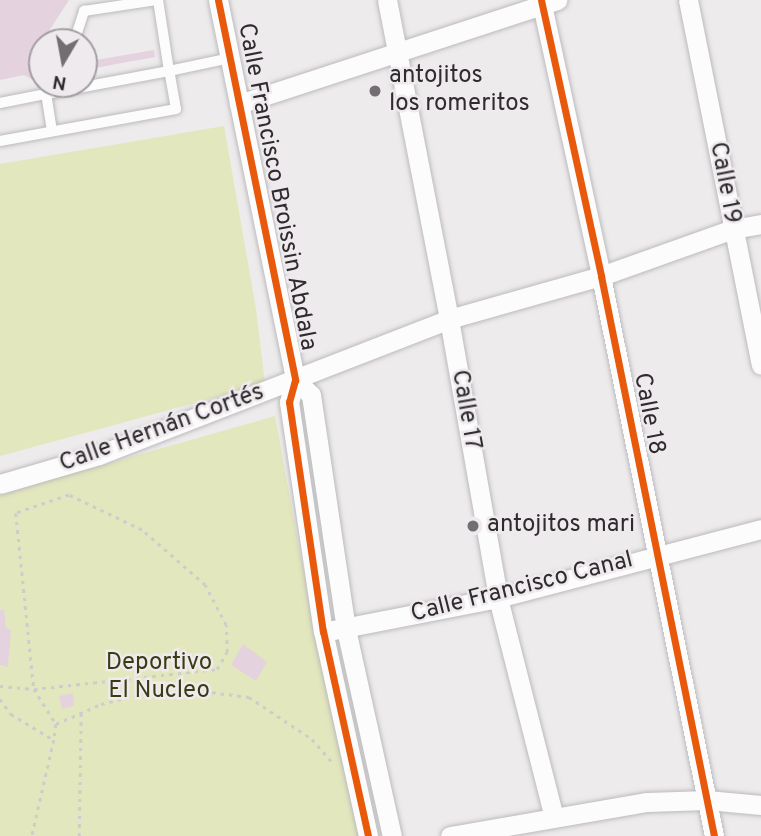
<!DOCTYPE html>
<meta charset="utf-8">
<style>
body{margin:0}
#map{position:relative;width:761px;height:836px;overflow:hidden;background:#eeebed;font-family:Overpass,sans-serif}
div>[style]{position:absolute}
[style*='--x']{left:calc(var(--x)*1px);top:calc(var(--y)*1px);width:calc(var(--w)*1px);rotate:calc(var(--a)*1deg)}
.green>*{inset:0;background:#e3e7bd}
.building>*{inset:0;background:#e4d3de}
.path>*{height:2.5px;margin-top:-1.25px;transform-origin:0;background:repeating-linear-gradient(90deg,#cdcdcd 0 3.5px,transparent 0 8.5px)}
.roads{filter:drop-shadow(0 0 2px #bcbbbc) drop-shadow(0 0 2px #bcbbbc)}
.service>*{height:10px;margin:-5px;padding:0 5px;transform-origin:5px;border-radius:5px;background:#fcfcfc}
.minor>*{height:19px;margin:-9.5px;padding:0 9.5px;transform-origin:9.5px;border-radius:9.5px;background:#fcfcfc}
.cycleway>*{height:7px;margin:-3.5px;padding:0 3.5px;transform-origin:3.5px;border-radius:3.5px;background:#e8590c}
.dots>*{width:19px;height:19px;translate:-50% -50%;box-sizing:border-box;border:4px solid #efeaed;border-radius:50%}
span{translate:-50% -50%;white-space:nowrap;text-align:center;line-height:1.15;-webkit-text-stroke:5px #efeaed;paint-order:stroke}
.poi-label{font-size:24px;color:#2e2c2e}
.left{translate:0 -50%;text-align:left}
.street-label{font-size:24px;color:#2e2c2e}
.park-label{font-size:24px;color:#393c13}
.north{position:absolute;left:28px;top:28px;width:70px;height:70px;box-sizing:border-box;background:#efeaed;border:2px solid #a29ea1;border-radius:50%;rotate:190deg;font-size:19px;font-weight:700;line-height:28px;text-align:center;color:#2e2c2e}
.north::after{content:'';display:block;margin:auto;width:24px;height:32px;background:#716f71;clip-path:polygon(50% 0,100% 100%,50% 72%,0 100%)}
</style>
<div id="map">
<div class="green">
<div style="clip-path:polygon(224px 126px,256px 309px,265px 384px,0 456px,0 164px)"></div>
<div style="clip-path:polygon(275px 416px,300px 553px,361px 836px,0 836px,0 494px)"></div>
</div>
<div class="building">
<div style="clip-path:polygon(0 0,69px 0,42px 42px,42px 69px,35px 81px,24px 75px,0 80px)"></div>
<div style="clip-path:polygon(154px 50px,155px 57px,84px 70px,84px 62px)"></div>
<div style="clip-path:polygon(0 610px,4px 610px,6px 628px,11px 630px,8px 667px,0 665px)"></div>
<div style="clip-path:polygon(243px 644px,267px 662px,256px 681px,231px 665px)"></div>
<div style="clip-path:polygon(73px 693px,74px 706px,62px 709px,59px 696px)"></div>
</div>
<div class="path">
<div style="--x:0;--y:686;--w:34;--a:5"></div>
<div style="--x:34;--y:689;--w:184;--a:-6.2"></div>
<div style="--x:217;--y:669;--w:20;--a:-60"></div>
<div style="--x:227;--y:652;--w:27;--a:-92"></div>
<div style="--x:226;--y:625;--w:45;--a:-117.7"></div>
<div style="--x:205;--y:585;--w:84;--a:-138.9"></div>
<div style="--x:142;--y:530;--w:81;--a:-154.4"></div>
<div style="--x:69;--y:495;--w:56;--a:161.2"></div>
<div style="--x:16;--y:513;--w:177;--a:84.2"></div>
<div style="--x:34;--y:689;--w:41;--a:57.8"></div>
<div style="--x:56;--y:724;--w:16;--a:97"></div>
<div style="--x:0;--y:699;--w:19;--a:54"></div>
<div style="--x:11;--y:714;--w:50;--a:31.2"></div>
<div style="--x:54;--y:740;--w:98;--a:102.9"></div>
<div style="--x:56;--y:724;--w:49;--a:-24"></div>
<div style="--x:101;--y:704;--w:71;--a:-13.8"></div>
<div style="--x:170;--y:687;--w:80;--a:7.2"></div>
<div style="--x:249;--y:697;--w:76;--a:33.7"></div>
<div style="--x:312;--y:739;--w:32;--a:49"></div>
<div style="--x:79;--y:836;--w:123;--a:-89.1"></div>
</div>
<div class="roads">
<div class="service">
<div style="--x:74;--y:42;--w:33;--a:-72"></div>
<div style="--x:84;--y:11;--w:75;--a:-8.5"></div>
<div style="--x:0;--y:103;--w:47;--a:-11.1"></div>
<div style="--x:46;--y:94;--w:12;--a:-59"></div>
<div style="--x:52;--y:131;--w:37;--a:-99"></div>
<div style="--x:46;--y:94;--w:125;--a:-10.6"></div>
<div style="--x:169;--y:71;--w:72;--a:-98.8"></div>
<div style="--x:0;--y:141;--w:179;--a:-10.3"></div>
<div style="--x:176;--y:109;--w:39;--a:-100"></div>
<div style="--x:169;--y:71;--w:62;--a:-12"></div>
</div>
<div class="minor">
<div style="--x:218;--y:0;--w:388;--a:78.5"></div>
<div style="--x:295;--y:380;--w:23;--a:105"></div>
<div style="--x:289;--y:402;--w:232;--a:81.6"></div>
<div style="--x:323;--y:631;--w:210;--a:77.6"></div>
<div style="--x:387;--y:0;--w:325;--a:79"></div>
<div style="--x:449;--y:319;--w:283;--a:80"></div>
<div style="--x:498;--y:598;--w:226;--a:75.7"></div>
<div style="--x:541;--y:0;--w:282;--a:77.7"></div>
<div style="--x:601;--y:276;--w:571;--a:78.59"></div>
<div style="--x:688;--y:0;--w:372;--a:78.7"></div>
<div style="--x:239;--y:104;--w:335;--a:-18.1"></div>
<div style="--x:295;--y:380;--w:22;--a:43"></div>
<div style="--x:311;--y:395;--w:237;--a:81.5"></div>
<div style="--x:346;--y:629;--w:212;--a:77.5"></div>
<div style="--x:0;--y:484;--w:103;--a:-16.3"></div>
<div style="--x:99;--y:455;--w:375;--a:-21.2"></div>
<div style="--x:449;--y:319;--w:158;--a:-15.8"></div>
<div style="--x:601;--y:276;--w:140;--a:-19.6"></div>
<div style="--x:733;--y:229;--w:28;--a:-10"></div>
<div style="--x:333;--y:630;--w:168;--a:-11"></div>
<div style="--x:498;--y:598;--w:272;--a:-14.7"></div>
<div style="--x:450;--y:836;--w:200;--a:-9.8"></div>
<div style="--x:647;--y:802;--w:60;--a:-1.9"></div>
<div style="--x:707;--y:800;--w:54;--a:5.3"></div>
</div>
</div>
<div class="cycleway">
<div style="--x:218;--y:0;--w:388;--a:78.5"></div>
<div style="--x:295;--y:380;--w:23;--a:105"></div>
<div style="--x:289;--y:402;--w:232;--a:81.6"></div>
<div style="--x:323;--y:631;--w:210;--a:77.6"></div>
<div style="--x:541;--y:0;--w:282;--a:77.7"></div>
<div style="--x:601;--y:276;--w:571;--a:78.59"></div>
</div>
<div class="dots">
<div style="left:375px;top:91px;background:#716f71"></div>
<div style="left:473px;top:526px;background:#716f71"></div>
</div>
<div class="poi-label">
<span class="left" style="left:389px;top:91px">antojitos<br>los romeritos</span>
<span class="left" style="left:487px;top:526px">antojitos mari</span>
</div>
<div class="street-label">
<span style="left:724px;top:183px;rotate:79deg">Calle 19</span>
<span style="left:276px;top:187px;rotate:79deg">Calle Francisco Broissin Abdala</span>
<span style="left:465px;top:410px;rotate:80deg">Calle 17</span>
<span style="left:648px;top:414px;rotate:79deg">Calle 18</span>
<span style="left:162px;top:429px;rotate:-20deg">Calle Hernán Cortés</span>
<span style="left:522px;top:588px;rotate:-14deg">Calle Francisco Canal</span>
</div>
<div class="park-label">
<span style="left:159px;top:678px">Deportivo<br>El Nucleo</span>
</div>
<div class="north">N</div>
</div>
